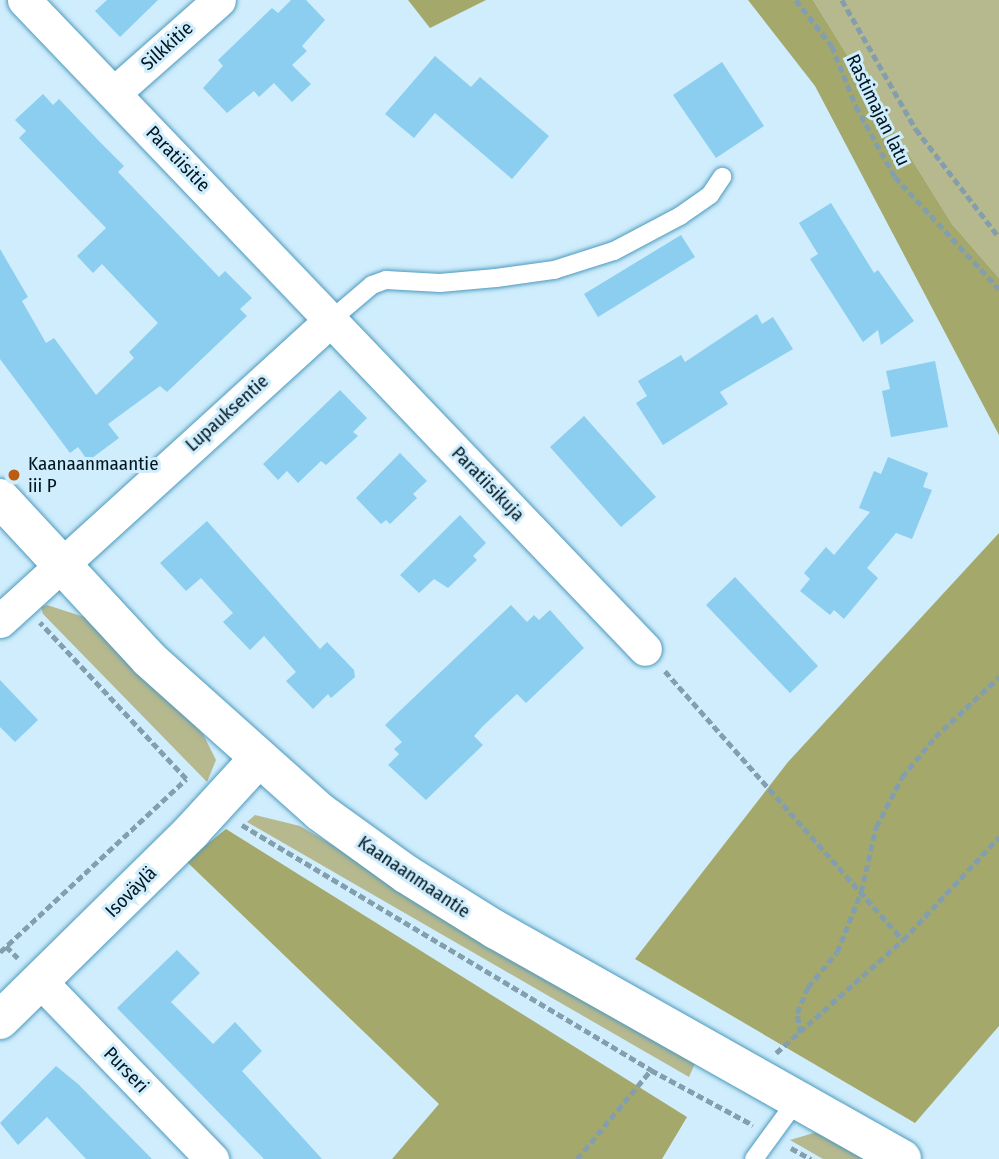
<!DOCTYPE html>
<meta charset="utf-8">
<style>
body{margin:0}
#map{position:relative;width:999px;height:1159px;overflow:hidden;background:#cfedfc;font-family:"Fira Sans Condensed",sans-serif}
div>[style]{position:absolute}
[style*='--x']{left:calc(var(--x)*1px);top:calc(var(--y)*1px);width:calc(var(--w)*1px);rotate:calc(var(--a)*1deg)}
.green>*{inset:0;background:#b6b88e}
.forest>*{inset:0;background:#a5a86b}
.building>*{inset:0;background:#8bceef}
.path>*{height:4.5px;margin-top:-2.25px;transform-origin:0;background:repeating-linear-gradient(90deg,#839eac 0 7px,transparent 0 10.5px)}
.roads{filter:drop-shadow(0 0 2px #4d9abe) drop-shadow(0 0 2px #4d9abe)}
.lane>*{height:18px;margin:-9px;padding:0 9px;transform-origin:9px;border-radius:9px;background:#fff}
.street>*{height:33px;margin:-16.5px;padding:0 16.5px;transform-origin:16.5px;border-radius:16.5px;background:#fff}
.secondary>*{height:38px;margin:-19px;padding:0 19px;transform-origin:19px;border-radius:19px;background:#fff}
.dots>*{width:19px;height:19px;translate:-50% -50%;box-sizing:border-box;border:4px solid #cfedfc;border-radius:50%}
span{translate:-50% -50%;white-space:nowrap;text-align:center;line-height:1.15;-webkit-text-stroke:6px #cfedfc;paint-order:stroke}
.street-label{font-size:19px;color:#001621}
.poi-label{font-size:19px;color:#001621}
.left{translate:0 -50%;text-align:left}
</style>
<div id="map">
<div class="green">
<div style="clip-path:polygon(813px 0,999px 0,999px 278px,952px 224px)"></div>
<div style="clip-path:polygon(47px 605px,87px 618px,203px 734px,216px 760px,207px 782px,43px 614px,41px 607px)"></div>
<div style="clip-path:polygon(255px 815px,300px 826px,697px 1059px,689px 1077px,247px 822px)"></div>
<div style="clip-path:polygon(817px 1132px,863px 1159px,823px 1159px,790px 1140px)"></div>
</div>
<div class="forest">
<div style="clip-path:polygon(408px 0,486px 0,430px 28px)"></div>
<div style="clip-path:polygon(748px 0,813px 0,952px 224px,999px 278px,999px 435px,815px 86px)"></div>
<div style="clip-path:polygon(999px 533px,999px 1026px,915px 1123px,635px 959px,788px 762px)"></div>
<div style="clip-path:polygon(226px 829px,687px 1117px,662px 1159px,392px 1159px,439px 1104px,186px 861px)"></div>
</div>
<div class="building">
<div style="clip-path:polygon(107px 0,158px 0,120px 37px,95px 11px)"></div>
<div style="clip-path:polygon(291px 0,306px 0,325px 20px,302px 46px,307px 51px,292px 65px,311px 84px,292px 102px,274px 83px,259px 97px,254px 91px,227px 113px,203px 88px,223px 66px,218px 60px,272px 8px,278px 13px)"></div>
<div style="clip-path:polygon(435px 56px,471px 87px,480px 77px,549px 136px,512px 179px,435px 113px,414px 138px,385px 114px)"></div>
<div style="clip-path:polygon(722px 62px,764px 126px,716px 158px,673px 95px)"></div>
<div style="clip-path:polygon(43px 94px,53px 105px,59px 99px,99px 141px,124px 166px,118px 172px,219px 277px,225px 271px,252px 298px,240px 309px,247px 316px,167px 392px,160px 386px,108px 424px,119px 438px,88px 461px,78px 447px,70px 453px,0 359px,0 249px,28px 297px,22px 301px,46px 343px,54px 338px,96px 395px,134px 358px,129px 352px,158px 323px,102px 264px,93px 273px,77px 256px,106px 228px,19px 138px,26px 131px,15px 120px)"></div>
<div style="clip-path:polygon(831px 203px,874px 273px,878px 270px,914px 321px,881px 345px,878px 330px,863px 342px,810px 259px,818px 254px,799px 223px)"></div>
<div style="clip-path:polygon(681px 235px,695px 257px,598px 317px,584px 294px)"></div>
<div style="clip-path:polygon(757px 314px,762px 324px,773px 317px,793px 349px,720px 392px,728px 404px,663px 445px,636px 403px,647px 396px,638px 381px,681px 355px,685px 362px)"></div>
<div style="clip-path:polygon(935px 361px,948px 427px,891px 437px,882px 391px,890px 389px,886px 371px)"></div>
<div style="clip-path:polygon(340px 390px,367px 418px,353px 432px,358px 436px,326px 465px,321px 461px,298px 483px,287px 471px,278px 480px,263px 464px)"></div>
<div style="clip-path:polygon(584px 416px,656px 497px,621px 527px,550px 447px)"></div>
<div style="clip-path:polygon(400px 453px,427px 481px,413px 494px,417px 498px,390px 524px,386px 520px,381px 524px,356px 498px)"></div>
<div style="clip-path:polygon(888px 457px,928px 473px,923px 487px,932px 490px,912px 539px,896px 533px,867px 568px,878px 578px,844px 619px,834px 610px,830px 615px,800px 591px,810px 579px,804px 573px,826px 547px,834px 555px,870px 512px,859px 508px,874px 471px,881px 474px)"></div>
<div style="clip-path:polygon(460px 515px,486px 543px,473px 556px,477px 560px,448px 588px,434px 579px,419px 593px,400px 575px)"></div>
<div style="clip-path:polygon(207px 521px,320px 649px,327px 642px,354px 670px,355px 677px,331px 698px,328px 694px,313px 709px,286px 681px,296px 672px,264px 636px,250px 650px,223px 622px,233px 613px,201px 578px,186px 591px,160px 563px)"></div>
<div style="clip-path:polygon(735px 577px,818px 666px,790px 693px,706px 605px)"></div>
<div style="clip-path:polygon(511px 605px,527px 622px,534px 615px,539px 620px,550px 610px,584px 648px,526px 703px,517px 694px,483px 726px,474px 736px,483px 745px,426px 800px,388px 765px,399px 754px,394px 749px,402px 742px,385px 725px)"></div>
<div style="clip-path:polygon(0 680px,38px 720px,15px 742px,0 727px)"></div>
<div style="clip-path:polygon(177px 950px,200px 973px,171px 1002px,213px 1044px,235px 1022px,262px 1051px,242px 1071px,322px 1159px,264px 1159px,117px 1008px)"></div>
<div style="clip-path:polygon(56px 1066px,78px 1084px,152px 1159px,86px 1159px,47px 1117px,18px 1145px,0 1123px)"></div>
</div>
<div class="path">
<div style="--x:796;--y:0;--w:58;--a:52"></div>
<div style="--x:832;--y:46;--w:65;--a:68.2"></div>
<div style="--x:856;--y:106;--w:81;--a:61.2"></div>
<div style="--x:895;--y:177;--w:153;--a:47.1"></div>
<div style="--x:842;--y:0;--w:149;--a:60.2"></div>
<div style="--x:916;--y:129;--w:136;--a:52.5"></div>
<div style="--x:665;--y:671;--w:359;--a:48.5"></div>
<div style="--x:242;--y:825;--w:477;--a:30.9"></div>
<div style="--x:651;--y:1070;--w:116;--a:28.3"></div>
<div style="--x:6;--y:946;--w:17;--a:45"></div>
<div style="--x:0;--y:952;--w:254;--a:-42.9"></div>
<div style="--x:186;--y:779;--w:214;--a:-133.1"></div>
<div style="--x:800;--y:1033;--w:20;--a:-99"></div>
<div style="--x:797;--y:1013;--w:28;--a:-67"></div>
<div style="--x:808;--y:987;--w:45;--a:-50.4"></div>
<div style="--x:837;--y:952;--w:65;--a:-68.2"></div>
<div style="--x:861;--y:892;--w:67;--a:-77"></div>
<div style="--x:876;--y:827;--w:56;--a:-62.5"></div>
<div style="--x:902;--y:777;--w:52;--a:-50.5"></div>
<div style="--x:935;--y:737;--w:88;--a:-43.2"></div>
<div style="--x:776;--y:1053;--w:170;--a:-41.7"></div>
<div style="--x:903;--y:940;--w:141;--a:-47"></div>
<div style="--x:791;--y:1148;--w:23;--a:29"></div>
<div style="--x:577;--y:1159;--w:116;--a:-50.3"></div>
</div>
<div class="roads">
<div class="lane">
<div style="--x:332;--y:319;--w:52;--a:-40.4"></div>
<div style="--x:372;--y:285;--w:15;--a:-20"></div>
<div style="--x:386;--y:280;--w:54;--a:3.2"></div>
<div style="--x:440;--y:283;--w:56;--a:-5.1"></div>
<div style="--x:496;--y:278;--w:59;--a:-7.9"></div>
<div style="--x:554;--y:270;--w:63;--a:-17.6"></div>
<div style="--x:614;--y:251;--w:75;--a:-27.9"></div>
<div style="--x:680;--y:216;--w:37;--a:-35"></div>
<div style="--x:710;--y:195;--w:22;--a:-56"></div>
<div style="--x:754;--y:1159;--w:73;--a:-53.9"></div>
</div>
<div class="street">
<div style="--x:24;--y:0;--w:898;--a:46.26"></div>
<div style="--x:114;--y:93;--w:140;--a:-41.5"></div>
<div style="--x:0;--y:621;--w:449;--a:-42.3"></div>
<div style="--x:40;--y:981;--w:248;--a:46"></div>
</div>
<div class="secondary">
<div style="--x:0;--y:498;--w:219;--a:47.2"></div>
<div style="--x:149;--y:659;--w:229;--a:41.8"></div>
<div style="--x:320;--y:812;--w:106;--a:35.8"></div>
<div style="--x:406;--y:874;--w:106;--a:31.9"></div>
<div style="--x:496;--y:930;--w:466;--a:29.4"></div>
<div style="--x:0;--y:1020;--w:269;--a:-44.5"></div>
<div style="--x:192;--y:831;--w:96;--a:-47.5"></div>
</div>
</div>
<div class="dots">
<div style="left:14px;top:475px;background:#bb5c14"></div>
</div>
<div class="street-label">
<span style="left:167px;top:46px;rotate:-42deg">Silkkitie</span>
<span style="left:878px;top:110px;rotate:64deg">Rastimajan latu</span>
<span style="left:178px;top:159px;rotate:46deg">Paratiisitie</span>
<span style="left:227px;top:413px;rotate:-42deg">Lupauksentie</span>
<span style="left:488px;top:484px;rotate:46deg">Paratiisikuja</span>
<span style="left:414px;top:877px;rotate:34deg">Kaanaanmaantie</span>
<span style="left:131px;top:892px;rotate:-45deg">Isoväylä</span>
<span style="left:126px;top:1070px;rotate:46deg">Purseri</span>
</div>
<div class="poi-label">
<span class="left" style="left:28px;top:475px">Kaanaanmaantie<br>iii P</span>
</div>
</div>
